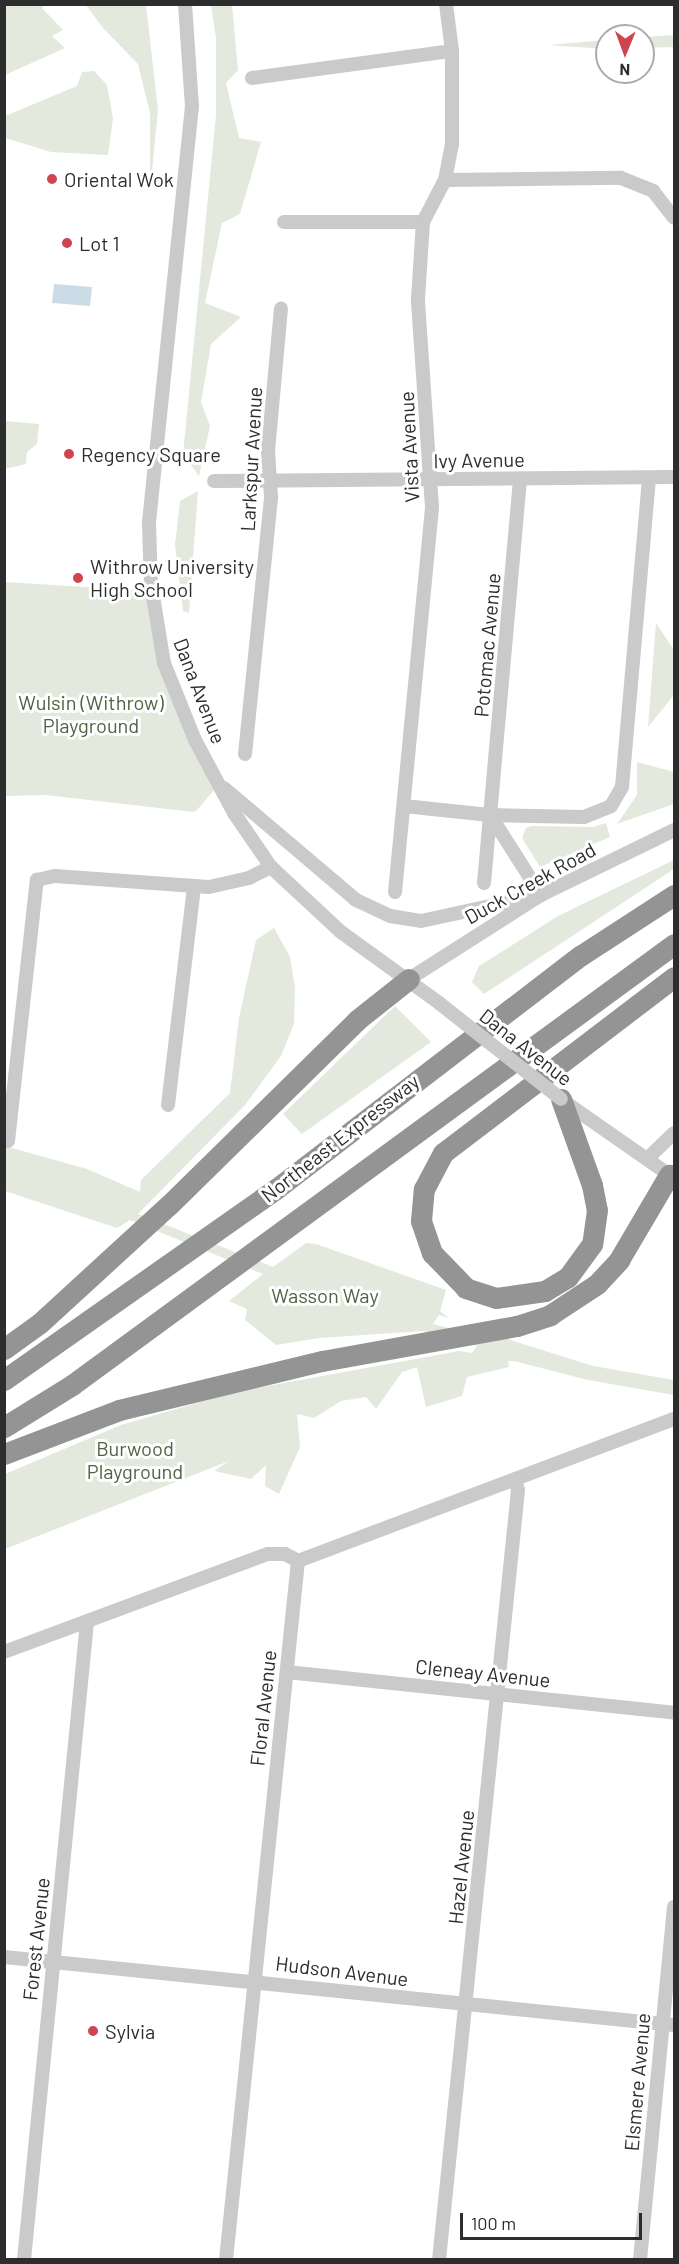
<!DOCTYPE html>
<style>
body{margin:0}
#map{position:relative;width:679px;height:2264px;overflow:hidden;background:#fff;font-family:Barlow,sans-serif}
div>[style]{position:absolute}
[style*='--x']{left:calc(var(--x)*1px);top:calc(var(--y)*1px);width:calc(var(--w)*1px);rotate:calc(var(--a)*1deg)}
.green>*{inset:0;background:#e3e9dc}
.water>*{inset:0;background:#cbdce6}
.minor>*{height:14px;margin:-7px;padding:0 7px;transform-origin:7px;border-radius:7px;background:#cacaca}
.highway>*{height:21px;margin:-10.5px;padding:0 10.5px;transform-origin:10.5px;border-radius:10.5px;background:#949494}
.minor-bridge>*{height:14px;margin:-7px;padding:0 7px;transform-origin:7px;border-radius:7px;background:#cacaca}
.dots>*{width:16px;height:16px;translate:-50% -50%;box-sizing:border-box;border:3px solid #fff;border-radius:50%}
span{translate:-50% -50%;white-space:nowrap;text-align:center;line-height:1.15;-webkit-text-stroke:6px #fff;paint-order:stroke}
.poi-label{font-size:20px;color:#2d2d2d}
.left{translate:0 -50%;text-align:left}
.street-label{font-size:20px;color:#2d2d2d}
.park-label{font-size:20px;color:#506340}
.frame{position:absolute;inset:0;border:6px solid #2d2d2d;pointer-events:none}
.north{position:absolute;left:595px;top:24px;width:60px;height:60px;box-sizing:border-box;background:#fff;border:2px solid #ababab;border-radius:50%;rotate:181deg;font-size:16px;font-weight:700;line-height:24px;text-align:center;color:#2d2d2d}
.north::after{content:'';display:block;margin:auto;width:21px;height:27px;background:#ce454f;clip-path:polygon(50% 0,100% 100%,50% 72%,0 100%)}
.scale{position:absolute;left:460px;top:2213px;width:182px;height:27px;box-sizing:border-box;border:3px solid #2d2d2d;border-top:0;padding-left:8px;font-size:18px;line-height:21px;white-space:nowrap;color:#2d2d2d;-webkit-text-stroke:4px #fff;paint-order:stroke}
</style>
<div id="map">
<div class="green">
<div style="clip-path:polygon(4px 5px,45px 5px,42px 8px,63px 30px,52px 36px,65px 48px,5px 75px)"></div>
<div style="clip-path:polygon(86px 5px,146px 5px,158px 110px,150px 191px,150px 113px,138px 64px,103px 28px)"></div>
<div style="clip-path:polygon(211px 5px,232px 5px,238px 70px,226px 83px,239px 138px,261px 142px,240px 214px,222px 223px,205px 303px,241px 317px,211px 344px,201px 402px,210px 426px,199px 476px,183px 455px,216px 115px,216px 38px)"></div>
<div style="clip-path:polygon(674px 35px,674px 47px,643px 48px,643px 37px)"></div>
<div style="clip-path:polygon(607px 40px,607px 49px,548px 45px)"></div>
<div style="clip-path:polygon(94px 71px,107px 85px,113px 118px,108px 155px,51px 152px,5px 138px,5px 116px,77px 86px,82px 72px)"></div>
<div style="clip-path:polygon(5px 421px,39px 424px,37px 444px,27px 452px,26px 464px,5px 469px)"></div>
<div style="clip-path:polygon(198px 491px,189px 613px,183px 611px,175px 545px,180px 501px)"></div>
<div style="clip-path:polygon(4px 582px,152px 591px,156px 626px,219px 784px,197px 810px,194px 812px,45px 795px,5px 796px)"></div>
<div style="clip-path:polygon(656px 623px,674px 650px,674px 695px,648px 727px)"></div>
<div style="clip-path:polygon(637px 762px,674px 772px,674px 804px,617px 824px,637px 795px)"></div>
<div style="clip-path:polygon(606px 823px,610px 837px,540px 867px,522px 838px,526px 828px,531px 826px,593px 827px)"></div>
<div style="clip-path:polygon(674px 860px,674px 869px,484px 994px,472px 982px,479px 966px,558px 916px)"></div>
<div style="clip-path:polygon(274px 928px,290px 957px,295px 988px,294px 1024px,281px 1056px,245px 1105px,138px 1214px,273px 1267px,306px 1243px,316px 1244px,446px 1290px,440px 1311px,449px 1318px,439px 1315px,433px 1324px,489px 1339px,501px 1337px,593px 1366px,674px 1380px,674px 1395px,588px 1380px,514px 1361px,508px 1361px,509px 1367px,467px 1377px,462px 1396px,426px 1407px,417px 1367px,402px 1372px,376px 1409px,366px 1397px,341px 1401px,314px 1418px,297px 1414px,300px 1447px,279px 1494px,265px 1486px,266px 1465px,251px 1479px,214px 1471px,229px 1461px,5px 1549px,5px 1474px,121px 1425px,235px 1392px,459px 1351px,472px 1353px,477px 1346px,423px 1331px,319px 1338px,276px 1345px,245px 1320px,247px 1309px,229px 1301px,263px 1274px,130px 1220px,117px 1228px,5px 1191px,5px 1146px,87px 1169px,140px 1192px,141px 1180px,230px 1093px,239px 1018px,256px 940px)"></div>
<div style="clip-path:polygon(395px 1006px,431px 1042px,302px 1134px,283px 1114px)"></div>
</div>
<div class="water">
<div style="clip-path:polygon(54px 284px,92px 287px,90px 306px,52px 303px)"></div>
</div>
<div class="minor">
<div style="--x:185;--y:4;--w:102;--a:86.1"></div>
<div style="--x:192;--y:106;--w:420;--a:95.9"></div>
<div style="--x:149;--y:524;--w:60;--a:88.1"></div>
<div style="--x:151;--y:584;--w:80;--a:80.7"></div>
<div style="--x:164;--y:663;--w:83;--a:68.1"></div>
<div style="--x:195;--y:740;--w:83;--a:61.9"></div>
<div style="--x:234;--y:813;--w:65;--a:55.6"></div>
<div style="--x:271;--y:867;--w:96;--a:42.9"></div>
<div style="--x:341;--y:932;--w:121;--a:35.9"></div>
<div style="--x:252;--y:78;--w:202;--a:-7.7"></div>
<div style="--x:445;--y:180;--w:176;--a:-0.7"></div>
<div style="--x:621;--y:178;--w:35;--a:22"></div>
<div style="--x:653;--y:191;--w:34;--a:52"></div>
<div style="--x:284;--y:222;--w:139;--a:0"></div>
<div style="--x:214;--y:481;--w:459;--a:-0.5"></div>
<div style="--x:245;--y:754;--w:258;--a:-84.2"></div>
<div style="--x:271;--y:497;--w:46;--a:-93.7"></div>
<div style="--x:268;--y:451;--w:143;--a:-84.8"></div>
<div style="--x:224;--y:788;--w:173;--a:40.3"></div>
<div style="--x:356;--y:900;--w:38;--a:25"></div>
<div style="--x:390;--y:916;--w:31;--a:9"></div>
<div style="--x:421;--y:921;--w:123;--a:-12.2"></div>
<div style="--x:541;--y:895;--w:95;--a:-122.5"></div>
<div style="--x:404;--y:806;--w:86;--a:6"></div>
<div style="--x:490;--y:815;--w:94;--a:1.2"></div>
<div style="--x:584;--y:817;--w:29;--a:-22"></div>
<div style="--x:611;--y:806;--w:22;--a:-60"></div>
<div style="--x:622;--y:787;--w:310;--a:-85"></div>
<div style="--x:484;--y:883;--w:406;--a:-84.9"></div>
<div style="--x:395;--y:892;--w:387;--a:-84.5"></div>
<div style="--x:432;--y:507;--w:208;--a:-93.9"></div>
<div style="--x:418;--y:299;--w:77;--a:-86.3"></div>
<div style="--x:423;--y:222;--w:47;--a:-62.4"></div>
<div style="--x:445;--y:180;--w:36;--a:-79"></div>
<div style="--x:452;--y:145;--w:94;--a:-90"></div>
<div style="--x:452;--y:51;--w:47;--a:-97.3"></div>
<div style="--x:409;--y:979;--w:156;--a:-32.5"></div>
<div style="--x:541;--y:895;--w:148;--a:-26"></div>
<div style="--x:562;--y:1100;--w:136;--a:34.9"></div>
<div style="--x:168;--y:1105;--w:220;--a:-83.2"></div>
<div style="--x:8;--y:1141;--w:263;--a:-83.7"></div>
<div style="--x:37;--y:880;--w:18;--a:-13"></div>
<div style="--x:55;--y:876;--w:154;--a:4.1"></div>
<div style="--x:209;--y:887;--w:41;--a:-12.7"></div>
<div style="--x:249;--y:878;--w:25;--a:-27"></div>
<div style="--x:647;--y:1159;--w:37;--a:-44"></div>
<div style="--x:298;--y:1561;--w:402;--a:-20.7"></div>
<div style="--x:4;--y:1652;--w:282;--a:-20.4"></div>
<div style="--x:268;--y:1554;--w:17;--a:0"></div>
<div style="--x:285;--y:1554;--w:15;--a:28"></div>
<div style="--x:287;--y:1672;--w:389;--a:6"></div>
<div style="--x:4;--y:1957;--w:673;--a:5.8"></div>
<div style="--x:24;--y:2260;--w:641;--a:-84.36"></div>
<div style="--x:226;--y:2260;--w:703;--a:-84.12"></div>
<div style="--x:439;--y:2260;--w:774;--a:-84.14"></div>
<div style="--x:518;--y:1490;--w:11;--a:-105"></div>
<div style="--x:640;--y:2260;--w:355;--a:-84.5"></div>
</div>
<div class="highway">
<div style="--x:561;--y:1099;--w:91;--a:70.2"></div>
<div style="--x:592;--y:1185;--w:25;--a:79"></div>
<div style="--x:597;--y:1210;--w:34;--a:98"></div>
<div style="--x:592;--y:1244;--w:41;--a:126"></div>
<div style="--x:568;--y:1277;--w:27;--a:149"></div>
<div style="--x:545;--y:1291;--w:49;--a:171.9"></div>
<div style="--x:496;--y:1298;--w:32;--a:-162"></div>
<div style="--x:466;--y:1288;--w:49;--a:-134.2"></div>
<div style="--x:432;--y:1253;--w:34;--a:-109"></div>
<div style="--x:421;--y:1221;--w:32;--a:-85"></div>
<div style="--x:424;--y:1189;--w:41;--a:-62.2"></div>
<div style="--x:443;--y:1153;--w:290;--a:-37.3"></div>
<div style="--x:4;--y:1349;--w:44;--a:-35.8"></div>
<div style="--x:40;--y:1323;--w:175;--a:-42.5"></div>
<div style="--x:169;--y:1205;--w:264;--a:-44.5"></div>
<div style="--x:357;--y:1020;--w:66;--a:-38.3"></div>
<div style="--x:4;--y:1380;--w:332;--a:-35.1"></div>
<div style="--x:276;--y:1189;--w:383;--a:-37.5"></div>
<div style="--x:580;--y:956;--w:112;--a:-33"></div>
<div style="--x:4;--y:1427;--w:80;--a:-31.7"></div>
<div style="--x:72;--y:1385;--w:746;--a:-36.22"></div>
<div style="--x:4;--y:1454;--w:123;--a:-20.9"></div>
<div style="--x:119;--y:1410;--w:209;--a:-13.6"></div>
<div style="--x:322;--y:1361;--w:198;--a:-10.2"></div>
<div style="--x:517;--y:1326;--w:35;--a:-18"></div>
<div style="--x:550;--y:1315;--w:56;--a:-33.4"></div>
<div style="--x:597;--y:1284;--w:33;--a:-47"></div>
<div style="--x:619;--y:1260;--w:99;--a:-59.5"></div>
</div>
<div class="minor-bridge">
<div style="--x:439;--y:1003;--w:155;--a:38.2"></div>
</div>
<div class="dots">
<div style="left:52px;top:179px;background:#ce454f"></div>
<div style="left:67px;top:243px;background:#ce454f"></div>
<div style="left:69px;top:454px;background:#ce454f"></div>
<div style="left:78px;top:578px;background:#ce454f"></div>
<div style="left:93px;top:2031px;background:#ce454f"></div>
</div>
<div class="poi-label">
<span class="left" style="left:64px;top:179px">Oriental Wok</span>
<span class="left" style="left:79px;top:243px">Lot 1</span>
<span class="left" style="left:81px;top:454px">Regency Square</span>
<span class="left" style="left:90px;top:578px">Withrow University<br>High School</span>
<span class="left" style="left:105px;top:2031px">Sylvia</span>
</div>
<div class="street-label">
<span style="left:409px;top:447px;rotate:-93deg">Vista Avenue</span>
<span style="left:251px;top:459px;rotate:-87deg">Larkspur Avenue</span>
<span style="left:479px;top:460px;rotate:-1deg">Ivy Avenue</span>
<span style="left:487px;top:645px;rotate:-85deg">Potomac Avenue</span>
<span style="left:200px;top:691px;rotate:69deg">Dana Avenue</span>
<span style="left:530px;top:883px;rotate:-29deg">Duck Creek Road</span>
<span style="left:526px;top:1047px;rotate:38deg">Dana Avenue</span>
<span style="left:340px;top:1138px;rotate:-38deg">Northeast Expressway</span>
<span style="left:483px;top:1673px;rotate:6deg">Cleneay Avenue</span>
<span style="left:263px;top:1708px;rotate:-84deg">Floral Avenue</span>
<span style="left:461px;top:1867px;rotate:-84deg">Hazel Avenue</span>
<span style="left:36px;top:1939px;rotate:-84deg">Forest Avenue</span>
<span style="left:342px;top:1971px;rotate:7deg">Hudson Avenue</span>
<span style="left:637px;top:2082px;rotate:-85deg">Elsmere Avenue</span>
</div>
<div class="park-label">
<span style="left:91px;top:714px">Wulsin (Withrow)<br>Playground</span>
<span style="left:325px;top:1295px">Wasson Way</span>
<span style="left:135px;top:1460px">Burwood<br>Playground</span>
</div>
<div class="frame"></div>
<div class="north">N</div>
<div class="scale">100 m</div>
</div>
